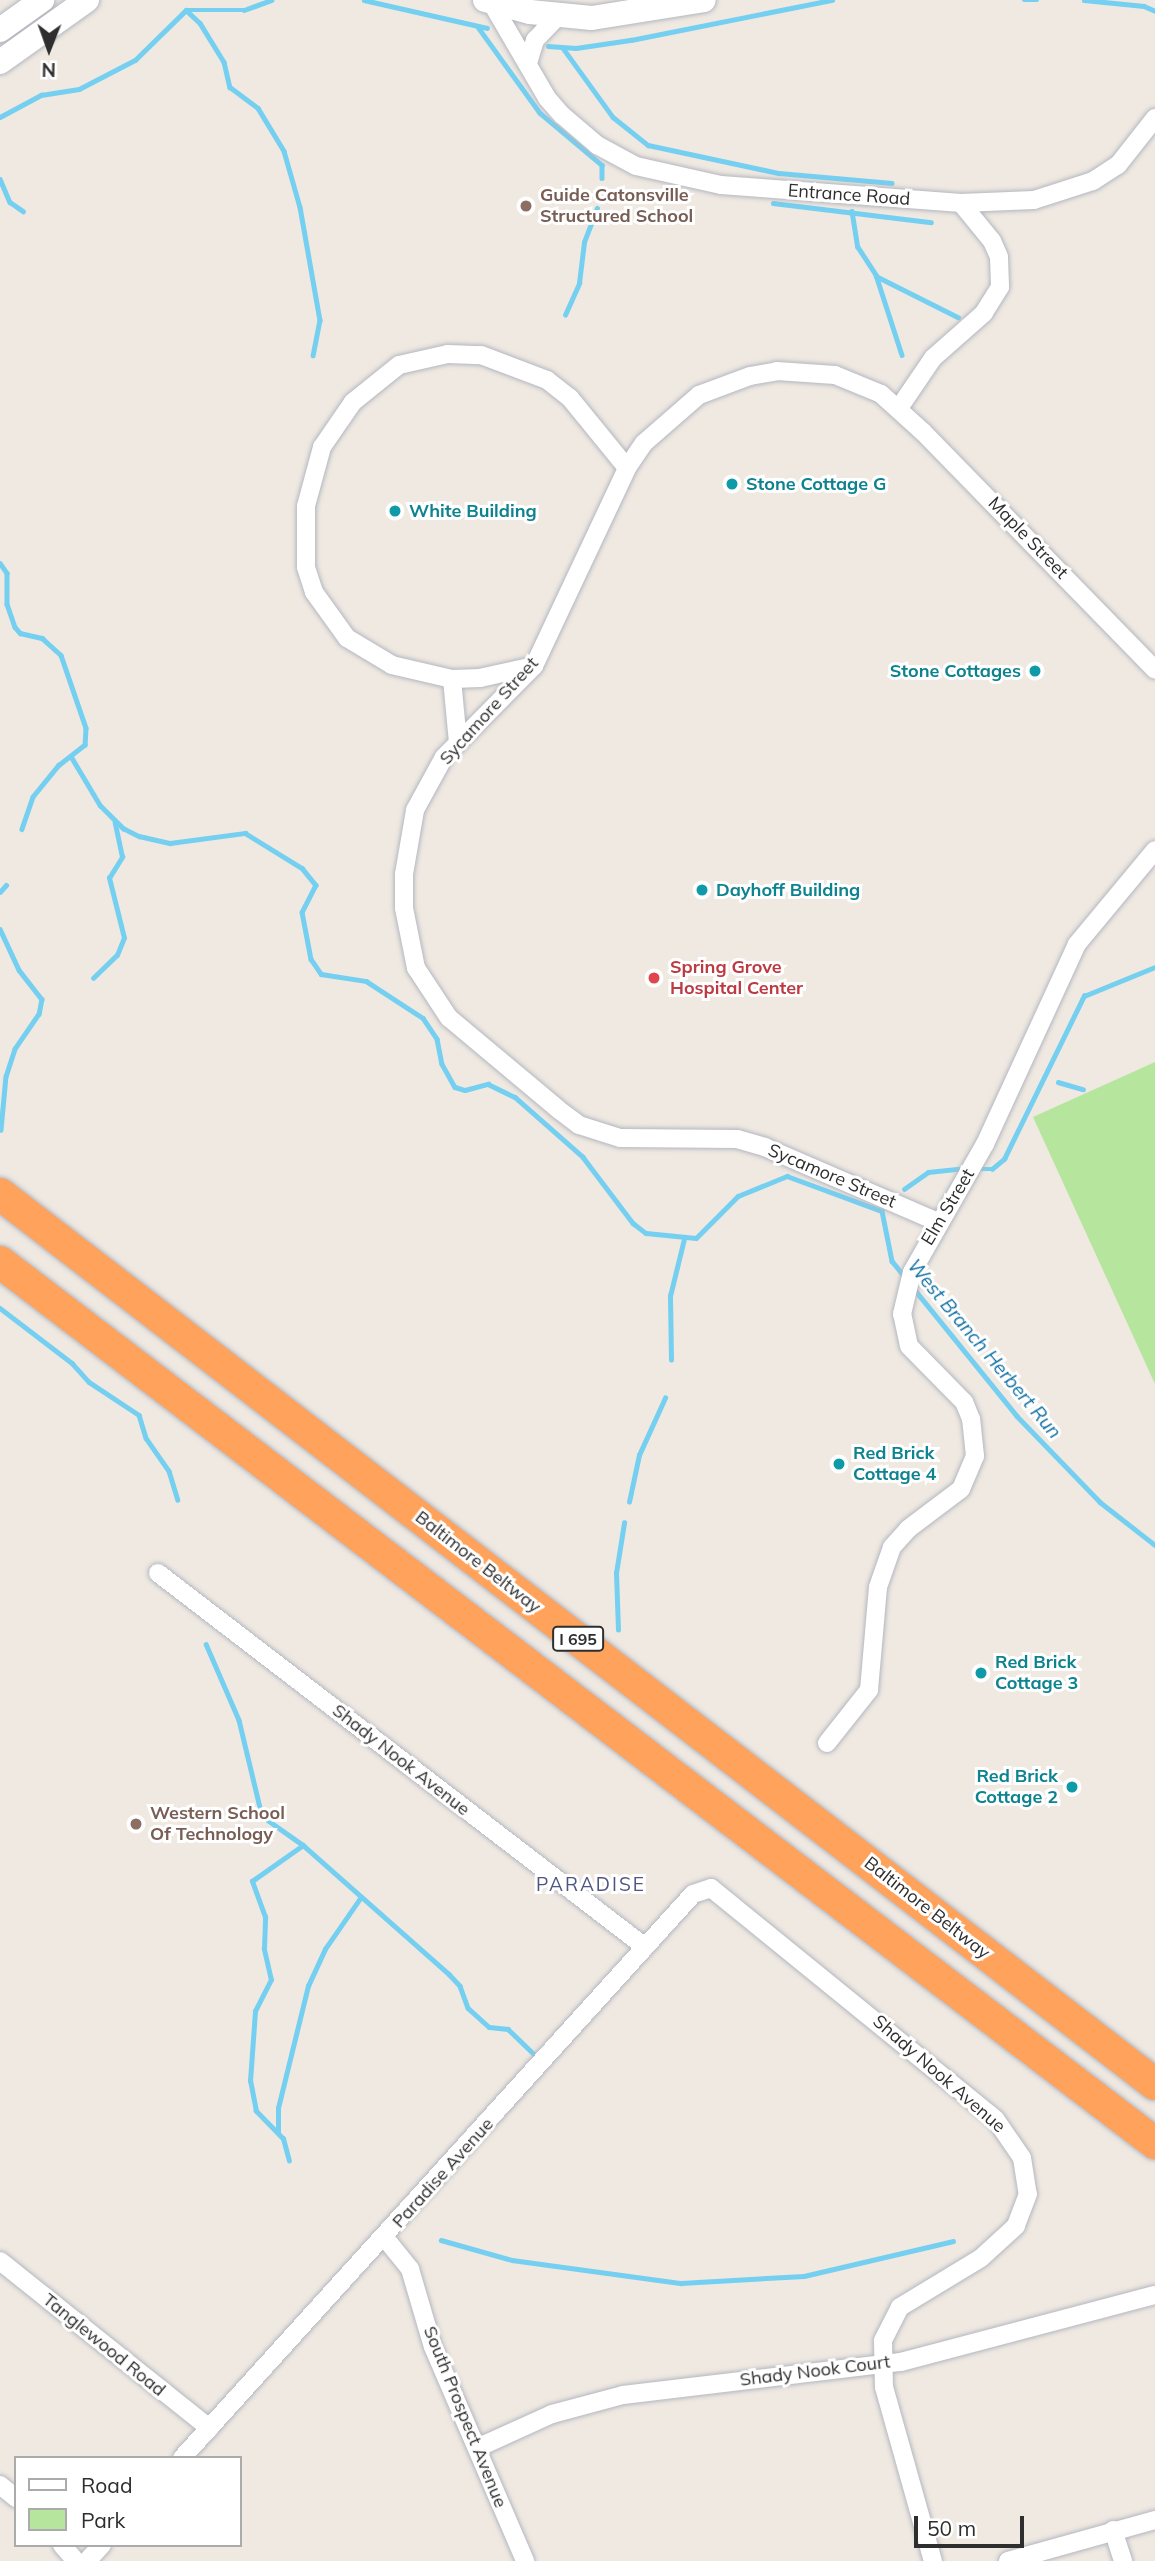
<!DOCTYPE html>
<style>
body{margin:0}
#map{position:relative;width:1155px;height:2561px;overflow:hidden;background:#efe9e1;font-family:Mulish,sans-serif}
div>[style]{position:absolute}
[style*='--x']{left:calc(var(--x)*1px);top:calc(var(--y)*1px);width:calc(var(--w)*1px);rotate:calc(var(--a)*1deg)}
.green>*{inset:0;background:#b6e59e}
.stream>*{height:4.5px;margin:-2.25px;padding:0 2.25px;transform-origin:2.25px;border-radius:2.25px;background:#75cff0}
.roads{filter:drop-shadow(0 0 2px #b4b7c1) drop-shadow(0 0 2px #b4b7c1)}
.street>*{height:18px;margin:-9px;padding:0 9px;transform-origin:9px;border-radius:9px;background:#fff}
.secondary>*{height:24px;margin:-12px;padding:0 12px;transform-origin:12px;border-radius:12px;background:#fff}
.highway>*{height:32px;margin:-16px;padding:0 16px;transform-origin:16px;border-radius:16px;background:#ffa35c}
.dots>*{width:19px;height:19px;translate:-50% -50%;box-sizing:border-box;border:4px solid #fff;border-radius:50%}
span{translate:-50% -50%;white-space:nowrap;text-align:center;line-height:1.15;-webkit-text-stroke:6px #fff;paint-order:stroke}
.shield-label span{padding:2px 5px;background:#fff;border:2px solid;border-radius:5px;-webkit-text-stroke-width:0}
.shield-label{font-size:16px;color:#2e2e2e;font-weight:700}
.street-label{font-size:18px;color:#2e2e2e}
.education-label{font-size:18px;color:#785e54;font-weight:700}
.left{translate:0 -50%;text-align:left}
.culture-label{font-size:18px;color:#0d838f;font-weight:700}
.right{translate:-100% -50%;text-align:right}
.health-label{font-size:18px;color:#be3a42;font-weight:700}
.water-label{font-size:19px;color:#0d6fa3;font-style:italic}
.neighbourhood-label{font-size:19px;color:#4d5680;letter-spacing:2px}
.legend{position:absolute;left:14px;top:2456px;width:228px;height:91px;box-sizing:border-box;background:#fff;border:2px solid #ababab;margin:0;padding:9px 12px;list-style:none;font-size:21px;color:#2e2e2e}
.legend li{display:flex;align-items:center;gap:14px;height:35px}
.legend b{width:35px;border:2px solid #ababab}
.north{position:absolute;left:14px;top:14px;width:70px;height:70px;-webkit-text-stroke:5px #fff;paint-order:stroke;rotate:181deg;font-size:19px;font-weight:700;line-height:28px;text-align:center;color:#2e2e2e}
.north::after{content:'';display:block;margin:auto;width:24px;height:32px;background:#2e2e2e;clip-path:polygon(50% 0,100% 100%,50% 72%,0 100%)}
.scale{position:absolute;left:914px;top:2516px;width:110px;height:32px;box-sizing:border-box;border:4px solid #2e2e2e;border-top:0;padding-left:9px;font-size:21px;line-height:24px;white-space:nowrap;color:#2e2e2e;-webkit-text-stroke:5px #fff;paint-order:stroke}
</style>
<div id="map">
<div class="green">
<div style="clip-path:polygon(1155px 1062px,1155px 1384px,1033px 1117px)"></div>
</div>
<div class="stream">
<div style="--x:364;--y:0;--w:126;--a:12.8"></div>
<div style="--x:1024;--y:0;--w:13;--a:0"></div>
<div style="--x:1084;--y:0;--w:60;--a:5.7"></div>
<div style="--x:1144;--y:6;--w:12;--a:24"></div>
<div style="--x:186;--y:10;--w:19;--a:43"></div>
<div style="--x:200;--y:23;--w:46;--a:58.4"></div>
<div style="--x:224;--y:62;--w:26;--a:77"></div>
<div style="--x:230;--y:87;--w:35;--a:37"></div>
<div style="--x:258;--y:108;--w:50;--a:58.8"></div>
<div style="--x:284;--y:151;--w:58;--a:74.1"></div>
<div style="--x:300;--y:207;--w:115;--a:80"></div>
<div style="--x:320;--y:320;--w:36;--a:101"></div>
<div style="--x:478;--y:27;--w:106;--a:54.2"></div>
<div style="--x:540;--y:113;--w:81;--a:40"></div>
<div style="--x:602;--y:165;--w:13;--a:90"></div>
<div style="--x:548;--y:46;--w:28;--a:4"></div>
<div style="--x:576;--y:48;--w:56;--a:-8.3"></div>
<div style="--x:631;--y:40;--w:205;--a:-11.3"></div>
<div style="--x:563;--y:48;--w:85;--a:54.1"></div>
<div style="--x:613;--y:117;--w:45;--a:38.7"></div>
<div style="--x:648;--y:145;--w:134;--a:12.1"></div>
<div style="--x:779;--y:173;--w:113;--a:5.1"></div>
<div style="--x:0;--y:117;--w:47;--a:-28.2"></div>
<div style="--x:41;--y:95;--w:38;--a:-9"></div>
<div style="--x:79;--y:89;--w:63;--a:-27.4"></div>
<div style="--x:135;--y:60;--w:71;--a:-44.4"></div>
<div style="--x:186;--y:10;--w:58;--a:0"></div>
<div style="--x:244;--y:10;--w:29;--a:-20"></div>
<div style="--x:0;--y:179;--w:25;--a:67"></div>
<div style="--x:10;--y:202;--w:16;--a:35"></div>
<div style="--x:773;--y:203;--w:159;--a:6.9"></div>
<div style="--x:852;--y:211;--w:36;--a:81"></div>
<div style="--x:858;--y:247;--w:33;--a:57"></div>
<div style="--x:876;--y:275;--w:84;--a:72"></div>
<div style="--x:876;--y:276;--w:92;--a:26.6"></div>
<div style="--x:565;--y:315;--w:35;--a:-66"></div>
<div style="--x:579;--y:283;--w:41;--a:-83"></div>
<div style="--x:584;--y:242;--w:36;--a:-69"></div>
<div style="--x:0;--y:563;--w:12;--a:55"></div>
<div style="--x:7;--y:573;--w:31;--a:90"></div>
<div style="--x:7;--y:604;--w:24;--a:71"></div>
<div style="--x:15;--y:627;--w:8;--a:50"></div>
<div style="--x:20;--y:633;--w:23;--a:13"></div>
<div style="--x:42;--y:638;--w:25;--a:42"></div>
<div style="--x:61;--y:655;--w:77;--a:71.1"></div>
<div style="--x:86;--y:728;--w:17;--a:93"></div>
<div style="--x:85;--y:745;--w:33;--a:142"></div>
<div style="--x:59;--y:765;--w:41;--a:129.1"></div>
<div style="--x:33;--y:797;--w:34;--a:109"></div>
<div style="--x:72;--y:758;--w:55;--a:59.2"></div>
<div style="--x:100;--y:805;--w:33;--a:45"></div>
<div style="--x:123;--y:828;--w:18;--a:27"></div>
<div style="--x:139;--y:836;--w:32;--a:13"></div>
<div style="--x:170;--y:843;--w:76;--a:-7.6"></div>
<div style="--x:245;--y:833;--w:67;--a:31.6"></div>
<div style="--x:302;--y:868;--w:22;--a:51"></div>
<div style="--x:316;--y:885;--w:30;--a:117"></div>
<div style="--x:302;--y:912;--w:48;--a:79.2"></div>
<div style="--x:311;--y:959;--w:18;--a:56"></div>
<div style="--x:321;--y:974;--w:46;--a:8.8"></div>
<div style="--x:366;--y:981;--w:68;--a:33"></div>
<div style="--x:423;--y:1018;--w:25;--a:56"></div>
<div style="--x:437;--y:1039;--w:25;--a:79"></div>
<div style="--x:442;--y:1064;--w:26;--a:61"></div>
<div style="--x:455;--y:1087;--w:10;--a:17"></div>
<div style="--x:465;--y:1090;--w:24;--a:-15"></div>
<div style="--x:488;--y:1084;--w:30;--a:26"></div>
<div style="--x:515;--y:1097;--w:91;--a:41.4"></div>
<div style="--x:583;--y:1157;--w:83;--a:52.9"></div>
<div style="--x:633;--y:1223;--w:16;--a:38"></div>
<div style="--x:646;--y:1233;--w:50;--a:5.7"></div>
<div style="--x:696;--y:1238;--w:59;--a:-45"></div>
<div style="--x:738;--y:1196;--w:53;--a:-22.2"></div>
<div style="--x:787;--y:1176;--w:101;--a:20.2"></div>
<div style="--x:882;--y:1211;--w:51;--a:78.7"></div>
<div style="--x:892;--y:1261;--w:21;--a:51"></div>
<div style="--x:0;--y:892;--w:9;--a:-49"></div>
<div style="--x:0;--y:929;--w:45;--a:65.1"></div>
<div style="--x:19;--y:970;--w:37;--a:52"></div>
<div style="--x:42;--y:999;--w:15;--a:101"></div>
<div style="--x:39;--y:1014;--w:42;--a:124.4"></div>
<div style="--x:15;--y:1049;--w:28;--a:108"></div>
<div style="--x:6;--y:1076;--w:54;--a:95.3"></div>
<div style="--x:93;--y:978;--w:33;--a:-44"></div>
<div style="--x:117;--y:955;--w:18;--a:-68"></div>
<div style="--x:124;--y:938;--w:62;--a:-104"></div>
<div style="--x:109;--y:878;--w:25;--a:-58"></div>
<div style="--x:122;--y:857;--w:35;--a:-102"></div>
<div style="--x:1058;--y:1082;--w:26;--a:16"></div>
<div style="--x:975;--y:1169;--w:17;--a:0"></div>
<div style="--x:992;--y:1169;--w:16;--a:-40"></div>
<div style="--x:1004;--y:1159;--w:182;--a:-63.9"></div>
<div style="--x:1084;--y:996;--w:77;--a:-22.2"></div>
<div style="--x:904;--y:1189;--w:29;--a:-35"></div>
<div style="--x:928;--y:1172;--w:39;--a:-6"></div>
<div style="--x:915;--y:1290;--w:162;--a:51"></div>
<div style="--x:1017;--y:1416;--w:120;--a:46"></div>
<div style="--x:1100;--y:1502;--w:70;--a:38"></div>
<div style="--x:0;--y:1308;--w:91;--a:37.4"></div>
<div style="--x:72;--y:1363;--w:25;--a:48"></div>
<div style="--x:89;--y:1382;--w:60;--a:33.4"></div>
<div style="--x:139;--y:1415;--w:24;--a:73"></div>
<div style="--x:146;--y:1438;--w:40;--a:55.1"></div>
<div style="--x:169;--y:1471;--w:30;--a:73"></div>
<div style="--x:671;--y:1360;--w:64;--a:-90.9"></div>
<div style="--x:670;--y:1296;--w:59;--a:-76.2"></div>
<div style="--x:629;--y:1502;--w:48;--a:-78"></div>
<div style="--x:639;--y:1455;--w:63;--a:-65.5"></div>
<div style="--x:618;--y:1630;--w:57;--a:-92"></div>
<div style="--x:616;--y:1573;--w:51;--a:-80.9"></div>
<div style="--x:206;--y:1644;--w:83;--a:66.5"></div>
<div style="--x:239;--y:1720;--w:99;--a:76.5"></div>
<div style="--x:262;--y:1816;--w:50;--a:35.3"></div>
<div style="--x:303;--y:1845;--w:195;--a:41.5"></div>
<div style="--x:449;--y:1974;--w:16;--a:47"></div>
<div style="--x:460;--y:1986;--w:23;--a:70"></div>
<div style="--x:468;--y:2008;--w:28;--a:42"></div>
<div style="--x:489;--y:2027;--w:19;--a:6"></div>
<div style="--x:508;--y:2029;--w:40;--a:44"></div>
<div style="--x:278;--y:2133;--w:25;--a:-90"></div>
<div style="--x:278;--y:2108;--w:126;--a:-76.2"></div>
<div style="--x:308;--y:1986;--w:41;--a:-65.3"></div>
<div style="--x:325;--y:1949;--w:63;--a:-55.3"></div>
<div style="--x:289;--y:2161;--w:23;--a:-105"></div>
<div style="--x:283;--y:2139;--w:39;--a:-134"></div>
<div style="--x:256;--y:2111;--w:31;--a:-101"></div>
<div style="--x:250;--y:2081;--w:70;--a:-85.9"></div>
<div style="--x:255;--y:2011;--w:35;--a:-63"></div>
<div style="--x:271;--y:1980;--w:32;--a:-103"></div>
<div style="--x:264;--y:1949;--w:32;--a:-88"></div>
<div style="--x:265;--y:1917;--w:38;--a:-110"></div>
<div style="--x:252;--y:1881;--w:62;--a:-35.2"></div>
<div style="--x:441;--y:2240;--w:74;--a:15.7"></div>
<div style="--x:512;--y:2260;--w:171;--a:7.8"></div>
<div style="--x:681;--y:2283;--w:123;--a:-3.3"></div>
<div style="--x:804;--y:2276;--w:153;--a:-13.2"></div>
</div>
<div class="roads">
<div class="street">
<div style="--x:491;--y:2;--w:111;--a:59.7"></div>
<div style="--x:547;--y:98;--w:23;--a:49"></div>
<div style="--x:562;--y:115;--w:46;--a:40.6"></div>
<div style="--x:597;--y:145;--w:44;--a:28.3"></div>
<div style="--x:636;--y:166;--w:87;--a:12.6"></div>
<div style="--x:721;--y:185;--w:241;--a:4.3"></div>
<div style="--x:961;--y:203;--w:49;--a:50.8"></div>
<div style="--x:992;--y:241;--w:17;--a:66"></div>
<div style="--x:999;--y:257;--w:30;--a:88"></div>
<div style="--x:1000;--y:287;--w:31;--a:122"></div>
<div style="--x:984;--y:313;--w:68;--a:138.6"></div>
<div style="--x:933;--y:358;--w:60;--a:124.2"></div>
<div style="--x:528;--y:63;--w:24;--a:-73"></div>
<div style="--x:535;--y:40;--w:33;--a:-46"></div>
<div style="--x:961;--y:203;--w:73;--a:-2.4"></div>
<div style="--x:1034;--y:200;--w:62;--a:-17.9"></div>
<div style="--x:1093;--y:181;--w:30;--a:-33"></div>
<div style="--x:1118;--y:165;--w:60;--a:-51.8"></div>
<div style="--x:534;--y:666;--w:55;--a:167.5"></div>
<div style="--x:480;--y:678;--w:28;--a:178"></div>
<div style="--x:452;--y:679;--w:62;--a:-166.9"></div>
<div style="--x:392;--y:665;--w:52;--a:-149"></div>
<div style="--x:347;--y:638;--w:57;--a:-125.7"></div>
<div style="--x:314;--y:592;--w:26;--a:-108"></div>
<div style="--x:306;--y:567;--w:61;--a:-90"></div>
<div style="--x:306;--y:506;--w:61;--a:-74.8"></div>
<div style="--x:322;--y:447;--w:55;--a:-55.4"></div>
<div style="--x:353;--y:402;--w:59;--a:-38.8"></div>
<div style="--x:399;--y:365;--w:50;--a:-12.7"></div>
<div style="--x:448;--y:354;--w:33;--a:2"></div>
<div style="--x:481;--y:355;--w:71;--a:20.7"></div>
<div style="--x:547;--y:380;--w:29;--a:38"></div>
<div style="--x:570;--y:398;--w:90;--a:50.8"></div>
<div style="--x:452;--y:679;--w:64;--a:84.6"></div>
<div style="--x:938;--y:1222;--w:189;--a:-156.6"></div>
<div style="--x:765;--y:1147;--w:29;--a:-164"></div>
<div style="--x:737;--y:1139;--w:117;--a:-179.5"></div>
<div style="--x:620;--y:1138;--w:43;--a:-162.4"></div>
<div style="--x:579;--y:1125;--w:26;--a:-143"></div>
<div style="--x:558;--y:1109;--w:142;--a:-140.1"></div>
<div style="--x:449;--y:1018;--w:60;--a:-123.4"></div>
<div style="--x:416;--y:968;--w:61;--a:-101.3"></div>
<div style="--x:404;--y:908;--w:34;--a:-90"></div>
<div style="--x:404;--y:874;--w:65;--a:-80.2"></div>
<div style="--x:415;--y:810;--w:60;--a:-61.3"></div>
<div style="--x:444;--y:757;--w:128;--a:-45.3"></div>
<div style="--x:534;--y:666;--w:219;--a:-64.8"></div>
<div style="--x:627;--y:468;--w:30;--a:-56"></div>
<div style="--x:644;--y:443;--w:73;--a:-41.1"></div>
<div style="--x:699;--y:395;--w:54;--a:-20.4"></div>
<div style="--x:750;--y:376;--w:27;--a:-10"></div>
<div style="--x:777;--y:371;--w:58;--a:3.9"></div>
<div style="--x:835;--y:375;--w:50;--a:22.4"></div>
<div style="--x:881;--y:394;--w:57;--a:42.1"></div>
<div style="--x:923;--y:432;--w:332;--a:45.7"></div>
<div style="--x:158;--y:1573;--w:614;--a:37.52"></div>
<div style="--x:827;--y:1743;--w:68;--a:-51.6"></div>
<div style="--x:869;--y:1690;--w:103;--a:-85"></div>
<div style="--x:878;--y:1587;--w:42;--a:-70.7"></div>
<div style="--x:892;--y:1547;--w:24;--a:-48"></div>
<div style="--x:908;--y:1529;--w:66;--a:-37"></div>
<div style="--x:961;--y:1489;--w:36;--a:-67"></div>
<div style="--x:975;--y:1456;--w:37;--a:-96"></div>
<div style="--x:971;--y:1419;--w:18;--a:-112"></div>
<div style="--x:964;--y:1402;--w:78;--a:-134.5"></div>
<div style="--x:909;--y:1346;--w:33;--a:-102"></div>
<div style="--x:902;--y:1314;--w:43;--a:-76.6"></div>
<div style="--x:912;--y:1272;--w:147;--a:-60.3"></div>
<div style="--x:985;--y:1144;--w:220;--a:-65.3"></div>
<div style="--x:1077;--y:944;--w:122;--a:-50.3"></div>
<div style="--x:385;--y:2238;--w:40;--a:51"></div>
<div style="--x:410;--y:2269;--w:81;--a:73.6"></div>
<div style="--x:433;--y:2347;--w:233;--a:66.7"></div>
<div style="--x:0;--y:2261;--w:268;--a:38.6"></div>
<div style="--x:477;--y:2448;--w:82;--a:-24.4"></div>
<div style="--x:552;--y:2414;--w:73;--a:-15"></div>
<div style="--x:623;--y:2395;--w:280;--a:-6.8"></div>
<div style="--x:901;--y:2362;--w:263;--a:-14.8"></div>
<div style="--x:182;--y:2458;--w:761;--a:-47.82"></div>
<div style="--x:693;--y:1894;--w:19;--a:-18"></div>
<div style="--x:711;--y:1888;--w:367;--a:39.1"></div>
<div style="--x:996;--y:2120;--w:46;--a:55.6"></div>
<div style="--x:1022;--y:2158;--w:36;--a:81"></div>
<div style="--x:1028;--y:2194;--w:34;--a:111"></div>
<div style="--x:1016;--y:2226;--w:47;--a:137.6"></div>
<div style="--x:981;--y:2258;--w:95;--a:148.8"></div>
<div style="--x:900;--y:2307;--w:38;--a:117"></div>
<div style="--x:883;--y:2341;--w:46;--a:88.8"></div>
<div style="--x:884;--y:2387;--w:181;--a:74.3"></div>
<div style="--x:0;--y:2485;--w:21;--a:39"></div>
<div style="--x:1113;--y:2530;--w:33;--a:72"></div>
<div style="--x:62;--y:2545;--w:21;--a:49"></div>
<div style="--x:87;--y:2561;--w:22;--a:-47"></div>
<div style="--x:1008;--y:2561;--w:153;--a:-15.6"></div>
</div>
<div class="secondary">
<div style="--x:485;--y:0;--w:47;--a:14.9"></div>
<div style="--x:530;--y:12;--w:62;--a:5.5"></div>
<div style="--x:592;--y:18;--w:113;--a:-9.1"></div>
<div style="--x:0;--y:30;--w:52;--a:-35.5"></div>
<div style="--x:0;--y:62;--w:107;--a:-35.5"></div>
</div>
<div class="highway">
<div style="--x:0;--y:1194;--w:1458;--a:37.62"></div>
<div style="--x:0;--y:1262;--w:1453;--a:37.34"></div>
</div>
</div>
<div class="dots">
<div style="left:526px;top:206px;background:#8d6e63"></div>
<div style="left:732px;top:484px;background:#0f9aa8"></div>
<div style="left:395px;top:511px;background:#0f9aa8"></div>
<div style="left:1035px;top:671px;background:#0f9aa8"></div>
<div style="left:702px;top:890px;background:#0f9aa8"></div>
<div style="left:654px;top:978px;background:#e0444e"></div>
<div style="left:839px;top:1464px;background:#0f9aa8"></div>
<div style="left:981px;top:1673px;background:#0f9aa8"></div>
<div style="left:1072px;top:1787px;background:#0f9aa8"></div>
<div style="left:136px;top:1824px;background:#8d6e63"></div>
</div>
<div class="shield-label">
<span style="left:578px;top:1639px">I 695</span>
</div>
<div class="street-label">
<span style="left:849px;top:195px;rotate:4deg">Entrance Road</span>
<span style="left:1028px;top:538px;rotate:46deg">Maple Street</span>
<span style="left:489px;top:711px;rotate:-48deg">Sycamore Street</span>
<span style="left:832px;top:1176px;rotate:23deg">Sycamore Street</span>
<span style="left:948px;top:1207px;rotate:-59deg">Elm Street</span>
<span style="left:478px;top:1562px;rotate:38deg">Baltimore Beltway</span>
<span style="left:401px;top:1760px;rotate:38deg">Shady Nook Avenue</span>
<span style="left:927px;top:1908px;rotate:38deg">Baltimore Beltway</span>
<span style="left:939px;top:2074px;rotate:41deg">Shady Nook Avenue</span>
<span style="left:443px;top:2173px;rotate:-48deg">Paradise Avenue</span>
<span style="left:104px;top:2345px;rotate:39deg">Tanglewood Road</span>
<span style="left:815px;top:2371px;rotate:-7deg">Shady Nook Court</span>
<span style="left:465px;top:2417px;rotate:68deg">South Prospect Avenue</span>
</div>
<div class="education-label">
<span class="left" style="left:540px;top:206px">Guide Catonsville<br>Structured School</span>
<span class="left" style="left:150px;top:1824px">Western School<br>Of Technology</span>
</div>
<div class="culture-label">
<span class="left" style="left:746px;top:484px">Stone Cottage G</span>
<span class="left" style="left:409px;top:511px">White Building</span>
<span class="right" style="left:1021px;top:671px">Stone Cottages</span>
<span class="left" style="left:716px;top:890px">Dayhoff Building</span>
<span class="left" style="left:853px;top:1464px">Red Brick<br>Cottage 4</span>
<span class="left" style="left:995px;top:1673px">Red Brick<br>Cottage 3</span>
<span class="right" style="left:1058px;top:1787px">Red Brick<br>Cottage 2</span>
</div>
<div class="health-label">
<span class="left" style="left:670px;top:978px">Spring Grove<br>Hospital Center</span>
</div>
<div class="water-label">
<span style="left:984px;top:1349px;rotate:50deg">West Branch Herbert Run</span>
</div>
<div class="neighbourhood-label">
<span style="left:591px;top:1885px">PARADISE</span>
</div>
<ul class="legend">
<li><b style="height:9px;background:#fff"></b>Road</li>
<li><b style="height:19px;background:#b6e59e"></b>Park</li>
</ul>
<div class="north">N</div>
<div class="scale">50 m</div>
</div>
